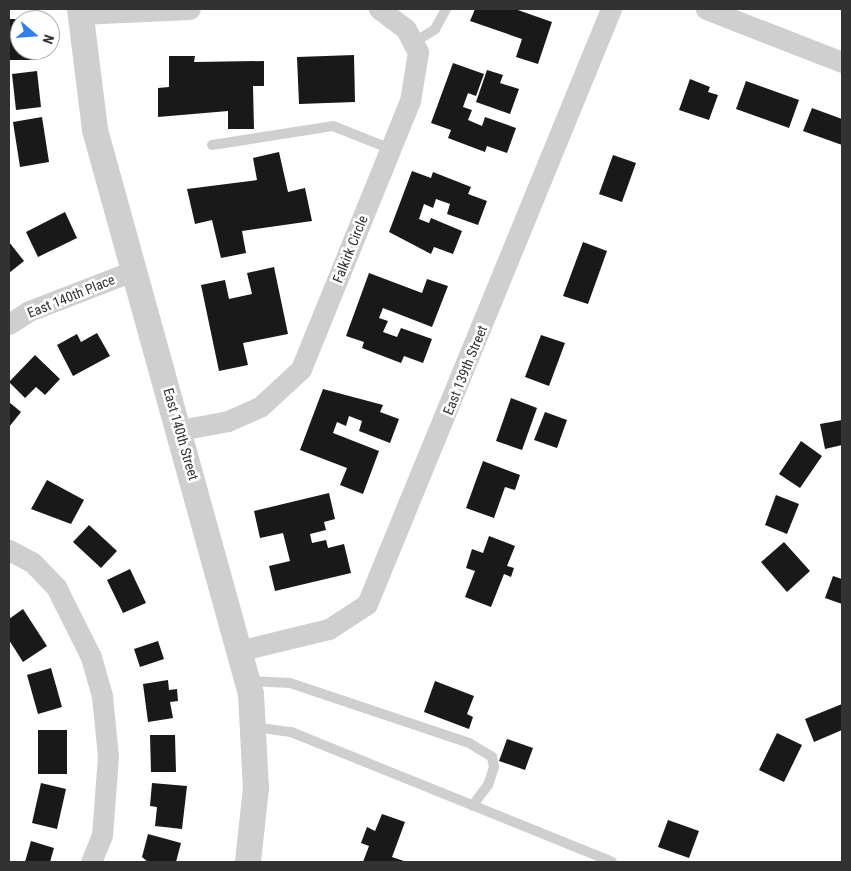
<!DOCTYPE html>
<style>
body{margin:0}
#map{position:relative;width:851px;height:871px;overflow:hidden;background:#fff;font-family:"Roboto Condensed",sans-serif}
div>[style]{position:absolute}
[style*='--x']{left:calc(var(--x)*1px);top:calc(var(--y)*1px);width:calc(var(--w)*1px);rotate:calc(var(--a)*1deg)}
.building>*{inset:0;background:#191919}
.service>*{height:10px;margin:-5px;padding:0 5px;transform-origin:5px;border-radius:5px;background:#cfcfcf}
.minor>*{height:21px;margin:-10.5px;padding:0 10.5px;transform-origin:10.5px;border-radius:10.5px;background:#cfcfcf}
.tertiary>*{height:26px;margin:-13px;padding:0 13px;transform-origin:13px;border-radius:13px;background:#cfcfcf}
span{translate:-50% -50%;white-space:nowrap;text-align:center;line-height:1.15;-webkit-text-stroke:5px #fff;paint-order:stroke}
.street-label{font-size:14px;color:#323232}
.frame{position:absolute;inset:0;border:10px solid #323232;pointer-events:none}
.north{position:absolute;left:10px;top:10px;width:50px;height:50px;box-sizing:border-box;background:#fff;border:1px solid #adadad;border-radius:50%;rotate:108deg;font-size:14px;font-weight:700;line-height:20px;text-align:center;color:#323232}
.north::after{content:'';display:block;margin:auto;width:18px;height:22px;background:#317fec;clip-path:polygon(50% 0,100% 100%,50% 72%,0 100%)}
</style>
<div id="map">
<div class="building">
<div style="clip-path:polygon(475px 9px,515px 9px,552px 22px,538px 64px,516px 57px,522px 39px,470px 21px)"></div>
<div style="clip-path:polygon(9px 19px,20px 19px,20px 50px,33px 50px,33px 60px,9px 60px)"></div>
<div style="clip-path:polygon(354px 55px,355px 102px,299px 104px,297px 57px)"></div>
<div style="clip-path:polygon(169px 56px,195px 56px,194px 62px,264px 61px,264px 86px,253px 86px,254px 129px,228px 129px,228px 111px,158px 117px,158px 88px,169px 87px)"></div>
<div style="clip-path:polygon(453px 63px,484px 74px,476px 96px,468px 93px,463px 107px,472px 110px,468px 120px,482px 126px,485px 117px,516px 128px,507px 153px,487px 146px,485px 152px,448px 138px,451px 130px,431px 123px)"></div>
<div style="clip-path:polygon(487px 70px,503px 75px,500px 83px,519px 89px,510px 114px,476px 102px)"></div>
<div style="clip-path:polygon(37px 71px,41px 107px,16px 110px,12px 74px)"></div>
<div style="clip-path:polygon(690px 79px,710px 87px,708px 92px,718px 95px,709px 120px,679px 110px)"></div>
<div style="clip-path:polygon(746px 81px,799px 100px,789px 128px,736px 109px)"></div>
<div style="clip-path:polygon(812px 108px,842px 119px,842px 145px,803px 131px)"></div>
<div style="clip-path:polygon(42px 117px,49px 162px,20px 167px,13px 122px)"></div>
<div style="clip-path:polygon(279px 152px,288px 192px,305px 188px,312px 221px,242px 231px,246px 253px,221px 258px,212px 220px,195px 224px,187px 189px,257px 180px,253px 158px)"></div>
<div style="clip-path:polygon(613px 155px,636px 163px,622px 202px,599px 194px)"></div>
<div style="clip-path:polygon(412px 171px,431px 178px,433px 172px,471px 187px,468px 194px,487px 201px,478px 225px,447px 214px,450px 204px,436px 199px,433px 208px,424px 204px,419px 219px,429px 223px,431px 218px,462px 231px,453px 254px,434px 247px,431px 254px,389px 232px)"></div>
<div style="clip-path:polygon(65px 212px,77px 238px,38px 257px,26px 232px)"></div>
<div style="clip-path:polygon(9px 242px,24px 261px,9px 273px)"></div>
<div style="clip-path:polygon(583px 242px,607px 251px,588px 304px,563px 296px)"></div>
<div style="clip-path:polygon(274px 267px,288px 334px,243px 343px,248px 365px,219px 371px,201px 285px,225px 280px,229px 299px,252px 294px,247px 273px)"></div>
<div style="clip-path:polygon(369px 273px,422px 293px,427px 279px,448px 286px,432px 327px,383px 308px,379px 318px,388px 321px,383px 332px,397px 337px,401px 328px,432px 339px,423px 363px,404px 356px,401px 363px,362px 348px,364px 342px,346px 336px)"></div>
<div style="clip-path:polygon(97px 333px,110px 356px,73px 376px,57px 345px,77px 334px,81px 342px)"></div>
<div style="clip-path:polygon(541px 335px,565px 343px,549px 386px,525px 377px)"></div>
<div style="clip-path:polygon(35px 355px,60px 379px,45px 395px,36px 387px,25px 398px,9px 382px)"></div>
<div style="clip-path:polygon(323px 389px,383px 405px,380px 412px,399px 419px,390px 443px,359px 431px,362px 421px,349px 416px,346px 426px,337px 422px,333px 433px,379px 451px,363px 494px,340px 485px,347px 468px,300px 450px)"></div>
<div style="clip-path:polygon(511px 398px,537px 408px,522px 450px,496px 441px)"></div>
<div style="clip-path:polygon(9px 402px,21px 412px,9px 427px)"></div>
<div style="clip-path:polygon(545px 412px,567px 420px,557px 448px,534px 440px)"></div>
<div style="clip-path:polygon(842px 420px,842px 445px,825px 449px,820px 424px)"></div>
<div style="clip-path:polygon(801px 441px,822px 456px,800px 488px,779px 474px)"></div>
<div style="clip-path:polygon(483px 461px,520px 475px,515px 490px,505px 487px,494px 518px,466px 508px)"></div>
<div style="clip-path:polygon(47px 480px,84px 500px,71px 524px,31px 509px)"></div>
<div style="clip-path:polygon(329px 493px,335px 519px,324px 522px,326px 530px,310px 534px,312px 543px,326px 540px,328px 548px,344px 544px,351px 573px,275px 591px,269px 566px,290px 561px,283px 533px,260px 538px,254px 511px)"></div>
<div style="clip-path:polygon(776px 495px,799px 504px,787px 534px,765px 525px)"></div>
<div style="clip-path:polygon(89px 525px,117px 551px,101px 568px,73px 542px)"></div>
<div style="clip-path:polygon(489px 536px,515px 546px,507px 566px,514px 568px,511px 577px,504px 574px,491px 607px,465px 597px,475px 571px,466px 568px,472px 549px,483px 553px)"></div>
<div style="clip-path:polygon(784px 542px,810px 571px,787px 592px,761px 562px)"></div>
<div style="clip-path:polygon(130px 569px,146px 603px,123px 613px,107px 580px)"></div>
<div style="clip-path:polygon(833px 576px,842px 579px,842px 604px,825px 598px)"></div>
<div style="clip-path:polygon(23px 609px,47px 646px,23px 662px,9px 640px,9px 619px)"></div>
<div style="clip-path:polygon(158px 641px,164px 659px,140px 667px,134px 649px)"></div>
<div style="clip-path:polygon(51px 668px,62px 707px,38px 714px,27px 675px)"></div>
<div style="clip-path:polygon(168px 680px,169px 690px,177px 689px,178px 701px,170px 702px,173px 718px,148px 722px,143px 684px)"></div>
<div style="clip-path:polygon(435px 681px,474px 696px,467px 714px,473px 717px,469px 729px,424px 712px)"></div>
<div style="clip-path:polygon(842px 704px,842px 730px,814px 742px,805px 719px)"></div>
<div style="clip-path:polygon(38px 730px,67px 730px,67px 774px,38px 774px)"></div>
<div style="clip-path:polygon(777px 733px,802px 745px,784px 782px,759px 770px)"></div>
<div style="clip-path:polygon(150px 735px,175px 735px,176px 772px,151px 772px)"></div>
<div style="clip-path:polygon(507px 739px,533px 748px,525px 770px,499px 761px)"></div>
<div style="clip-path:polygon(41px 783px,66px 789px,57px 829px,32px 823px)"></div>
<div style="clip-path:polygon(152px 783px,187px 786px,182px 829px,155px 826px,157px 807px,150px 806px)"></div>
<div style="clip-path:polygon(382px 814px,405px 822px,392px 857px,407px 862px,363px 862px,369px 846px,361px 843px,367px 827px,375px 831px)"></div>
<div style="clip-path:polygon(668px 820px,699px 831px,689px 858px,658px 847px)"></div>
<div style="clip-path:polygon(148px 834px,181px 843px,176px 862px,148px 862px,142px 857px)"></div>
<div style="clip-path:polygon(31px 841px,54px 848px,50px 862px,25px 862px)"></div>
</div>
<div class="service">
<div style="--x:413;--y:43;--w:26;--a:-32"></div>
<div style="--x:435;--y:29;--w:23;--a:-61"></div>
<div style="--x:212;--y:145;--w:122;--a:-8.9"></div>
<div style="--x:333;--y:126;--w:62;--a:21.6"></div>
<div style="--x:248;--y:681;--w:42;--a:2.7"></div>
<div style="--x:290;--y:683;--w:189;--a:18.5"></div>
<div style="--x:469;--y:743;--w:27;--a:31"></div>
<div style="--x:492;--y:757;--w:10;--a:79"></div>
<div style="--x:494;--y:767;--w:19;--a:108"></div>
<div style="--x:488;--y:785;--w:26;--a:127"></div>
<div style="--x:254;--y:727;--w:37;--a:8"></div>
<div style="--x:291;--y:732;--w:346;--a:22"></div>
</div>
<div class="minor">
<div style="--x:706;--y:9;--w:146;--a:21.3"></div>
<div style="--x:80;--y:14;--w:110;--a:-2.6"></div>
<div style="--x:9;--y:324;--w:24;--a:-33"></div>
<div style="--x:29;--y:311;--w:114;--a:-21.1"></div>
<div style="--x:180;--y:430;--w:49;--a:-10.6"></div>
<div style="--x:228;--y:421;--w:35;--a:-24"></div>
<div style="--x:260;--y:407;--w:56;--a:-42.8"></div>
<div style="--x:301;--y:369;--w:289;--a:-67.9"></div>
<div style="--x:410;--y:101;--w:50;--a:-80.7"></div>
<div style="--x:418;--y:52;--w:26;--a:-118"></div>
<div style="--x:406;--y:29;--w:34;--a:-143"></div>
<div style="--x:9;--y:550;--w:26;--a:28"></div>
<div style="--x:32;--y:562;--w:35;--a:46"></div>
<div style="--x:56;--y:587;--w:78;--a:63.4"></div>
<div style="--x:91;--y:657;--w:41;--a:74.2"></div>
<div style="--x:102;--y:696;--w:60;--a:84.3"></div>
<div style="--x:108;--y:756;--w:79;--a:94.3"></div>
<div style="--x:102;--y:835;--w:29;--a:112"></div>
<div style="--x:242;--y:650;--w:89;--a:-13.6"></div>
<div style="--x:329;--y:629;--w:45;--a:-33.3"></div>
<div style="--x:367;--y:604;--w:643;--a:-67.7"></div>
</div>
<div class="tertiary">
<div style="--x:80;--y:9;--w:122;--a:82.9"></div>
<div style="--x:95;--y:130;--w:585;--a:74.54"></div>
<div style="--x:251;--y:694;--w:94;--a:87"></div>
<div style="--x:256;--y:788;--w:74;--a:96.2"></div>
</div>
<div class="street-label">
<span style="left:350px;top:249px;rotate:-68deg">Falkirk Circle</span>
<span style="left:71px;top:296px;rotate:-22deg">East 140th Place</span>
<span style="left:465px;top:370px;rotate:-68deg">East 139th Street</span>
<span style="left:181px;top:434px;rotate:74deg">East 140th Street</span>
</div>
<div class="frame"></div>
<div class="north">N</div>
</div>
